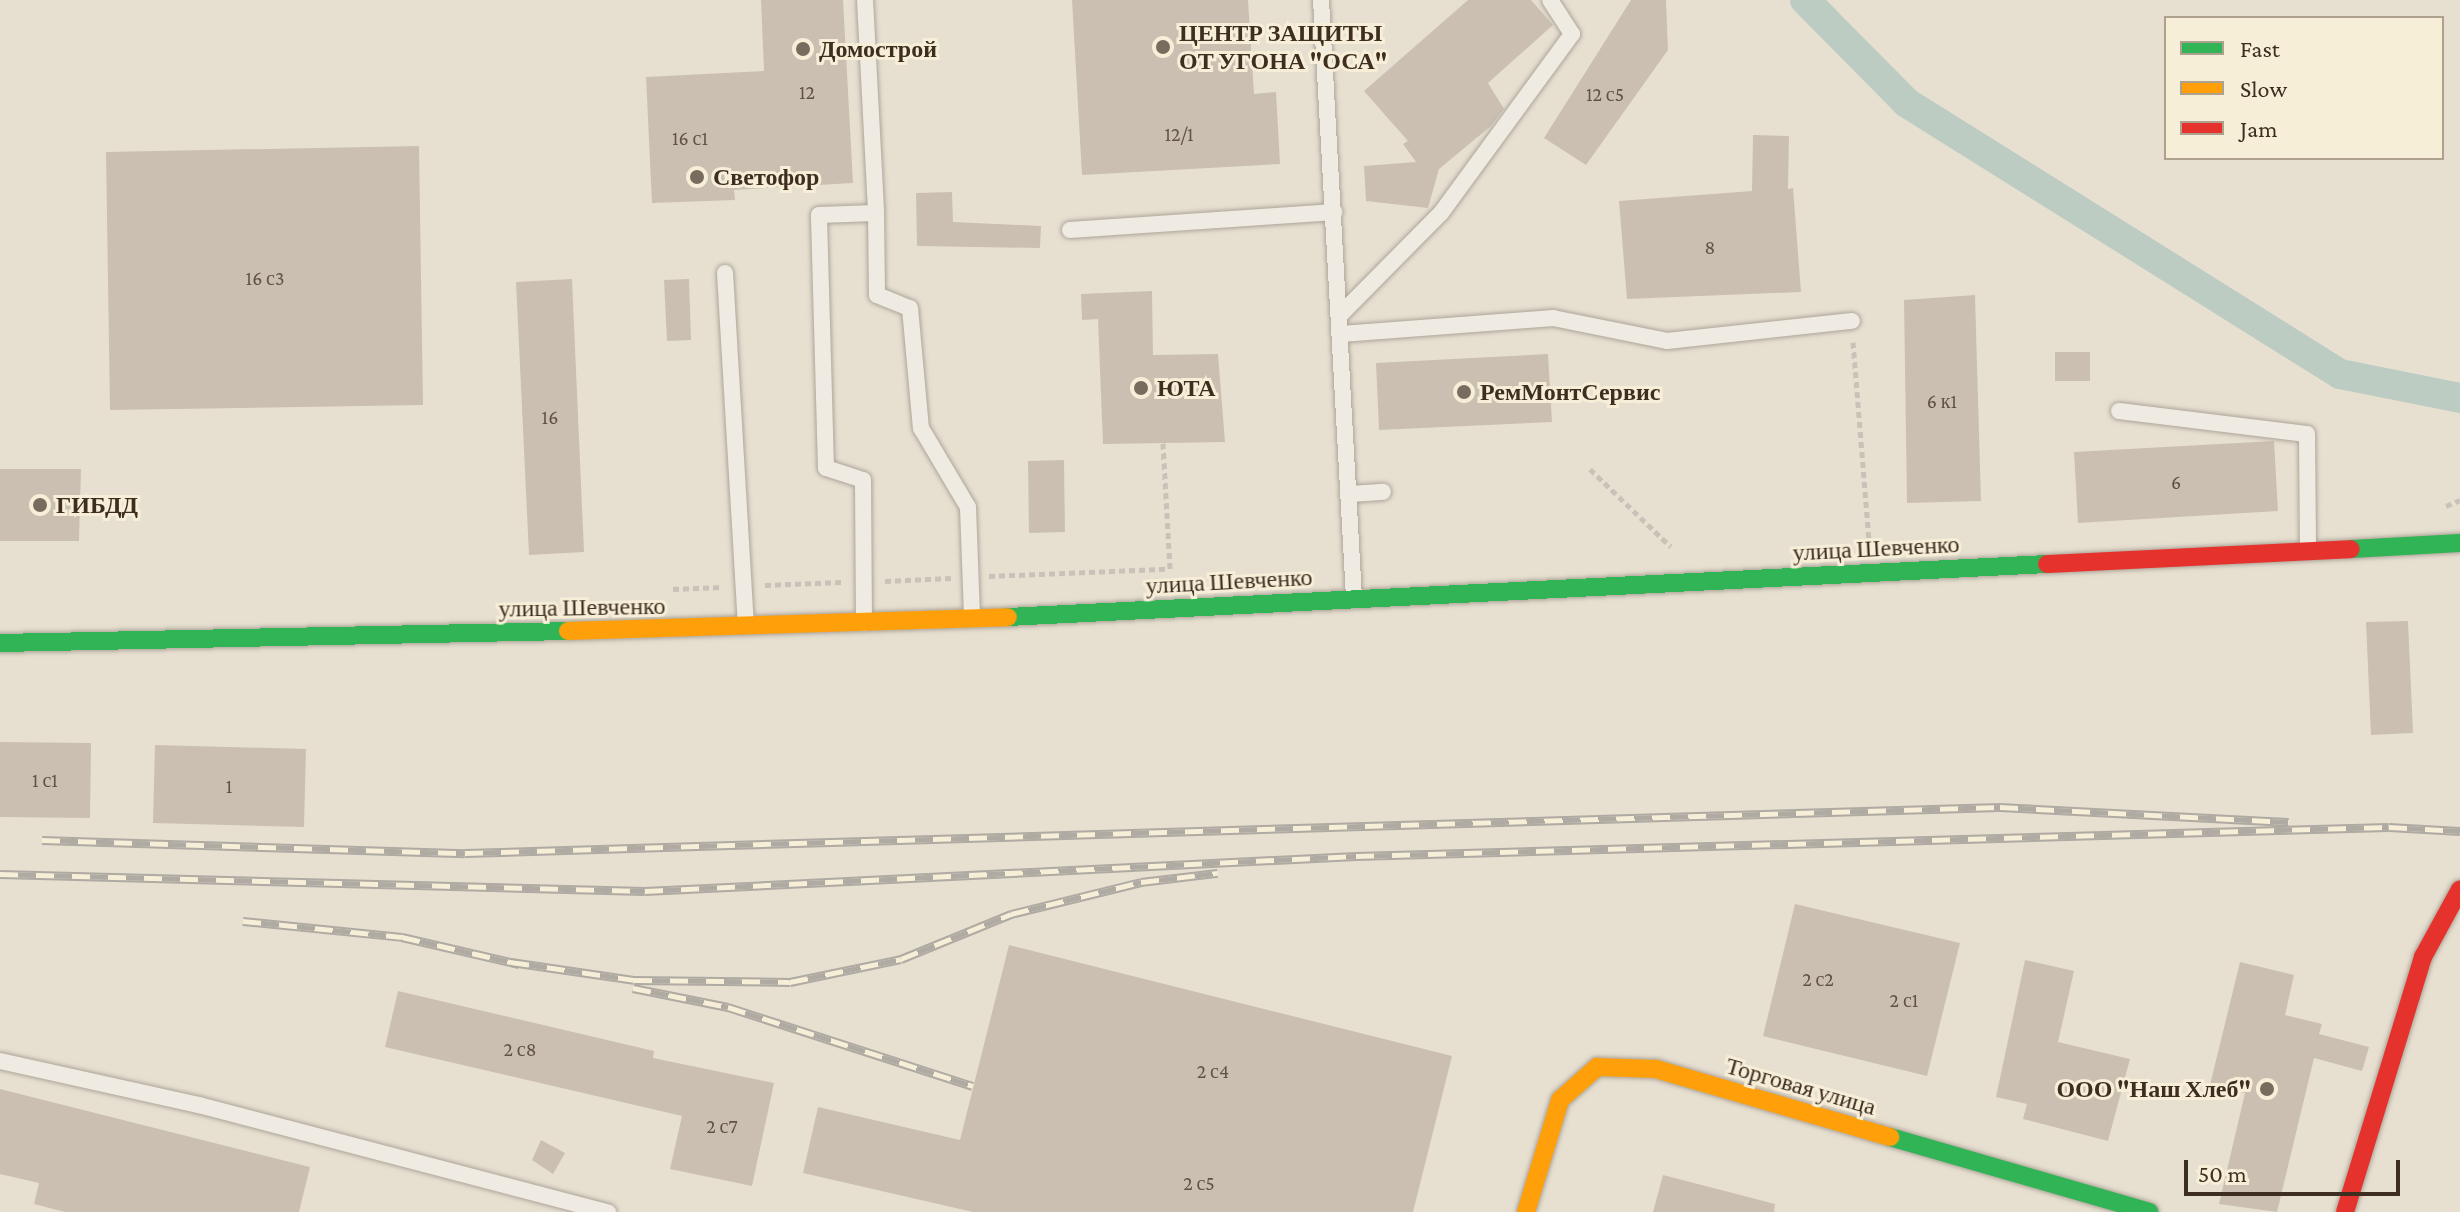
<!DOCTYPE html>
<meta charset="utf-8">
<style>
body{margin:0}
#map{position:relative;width:2460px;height:1212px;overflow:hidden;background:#e7e0d1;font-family:"Crimson Pro",serif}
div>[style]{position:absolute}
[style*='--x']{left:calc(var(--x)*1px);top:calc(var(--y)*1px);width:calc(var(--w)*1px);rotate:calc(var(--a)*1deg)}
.canal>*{height:30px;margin:-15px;padding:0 15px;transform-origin:15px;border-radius:15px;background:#bcccc2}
.building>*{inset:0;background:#cbbfb2}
.path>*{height:5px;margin-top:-2.5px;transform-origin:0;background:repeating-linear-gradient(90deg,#c8c2b9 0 6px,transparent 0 10px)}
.roads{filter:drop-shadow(0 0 2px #ada599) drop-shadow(0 0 2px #ada599)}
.lane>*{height:16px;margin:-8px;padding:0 8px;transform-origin:8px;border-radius:8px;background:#efebe3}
.fast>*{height:18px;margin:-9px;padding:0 9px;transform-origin:9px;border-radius:9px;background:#30b455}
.slow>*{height:18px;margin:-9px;padding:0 9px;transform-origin:9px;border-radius:9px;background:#ff9f0a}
.jam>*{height:18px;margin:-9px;padding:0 9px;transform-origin:9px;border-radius:9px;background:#e5322d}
.rail>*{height:9px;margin-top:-4.5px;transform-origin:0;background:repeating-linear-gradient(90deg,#f7eed8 0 18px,#afaaa2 0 36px);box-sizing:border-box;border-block:2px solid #afaaa2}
.dots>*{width:22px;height:22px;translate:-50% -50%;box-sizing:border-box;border:4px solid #f7eed8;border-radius:50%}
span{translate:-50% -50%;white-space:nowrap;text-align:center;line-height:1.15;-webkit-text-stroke:6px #f7eed8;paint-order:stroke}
.number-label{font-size:20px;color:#605244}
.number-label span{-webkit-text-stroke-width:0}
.poi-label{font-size:24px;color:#3d2e20;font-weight:700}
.left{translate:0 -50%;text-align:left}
.right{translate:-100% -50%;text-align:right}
.street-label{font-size:24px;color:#3d2e20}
.legend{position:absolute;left:2164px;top:16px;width:280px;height:144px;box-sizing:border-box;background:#f7eed8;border:2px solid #ada18e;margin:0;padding:10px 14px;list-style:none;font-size:24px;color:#3d2e20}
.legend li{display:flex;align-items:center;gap:16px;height:40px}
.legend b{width:40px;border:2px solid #ada18e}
.scale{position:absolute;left:2184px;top:1160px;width:216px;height:36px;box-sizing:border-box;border:4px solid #3d2e20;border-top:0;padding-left:10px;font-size:24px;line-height:28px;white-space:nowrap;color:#3d2e20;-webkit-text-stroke:6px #f7eed8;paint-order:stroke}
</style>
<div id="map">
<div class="canal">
<div style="--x:1805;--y:0;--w:145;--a:45.3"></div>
<div style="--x:1907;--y:103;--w:511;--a:32.04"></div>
<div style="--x:2340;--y:374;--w:122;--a:11.3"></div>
</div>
<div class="building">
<div style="clip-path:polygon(761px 0,843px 0,853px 183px,734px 190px,735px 200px,652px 203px,646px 77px,764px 71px)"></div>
<div style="clip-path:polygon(1072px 0,1248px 0,1254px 94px,1276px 92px,1280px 164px,1082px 175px)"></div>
<div style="clip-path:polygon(1468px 0,1531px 0,1553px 25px,1488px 83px,1504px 109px,1491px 126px,1439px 169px,1428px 208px,1366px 201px,1364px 166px,1416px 162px,1403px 144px,1408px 141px,1364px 91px)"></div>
<div style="clip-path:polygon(1631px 0,1666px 0,1668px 50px,1586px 165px,1544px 138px)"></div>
<div style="clip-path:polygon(1753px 135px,1789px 136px,1788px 189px,1793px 188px,1801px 292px,1627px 299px,1619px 201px,1752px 191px)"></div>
<div style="clip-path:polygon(419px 146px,423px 405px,110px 410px,106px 152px)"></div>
<div style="clip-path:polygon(952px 192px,953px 222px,1041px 226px,1040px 248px,917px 246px,916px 193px)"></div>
<div style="clip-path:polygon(572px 279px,584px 552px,529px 555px,516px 282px)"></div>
<div style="clip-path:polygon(689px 279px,691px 340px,667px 341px,664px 280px)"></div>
<div style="clip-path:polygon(1152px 291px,1153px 355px,1218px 354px,1225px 442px,1103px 444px,1098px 319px,1082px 320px,1081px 294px)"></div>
<div style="clip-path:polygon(1975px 295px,1981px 501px,1907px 503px,1904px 300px)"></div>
<div style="clip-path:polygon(2055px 352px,2090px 352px,2090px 381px,2055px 381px)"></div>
<div style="clip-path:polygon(1548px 354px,1552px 422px,1379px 430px,1376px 363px)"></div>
<div style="clip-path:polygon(2274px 441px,2278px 511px,2078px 523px,2074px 452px)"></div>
<div style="clip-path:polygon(1064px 460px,1065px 532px,1029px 533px,1028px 461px)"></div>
<div style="clip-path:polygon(0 469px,81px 469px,79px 541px,0 541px)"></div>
<div style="clip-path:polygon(2408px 621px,2413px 733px,2371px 735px,2366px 622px)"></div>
<div style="clip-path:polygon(0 742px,91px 743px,90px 818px,0 817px)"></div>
<div style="clip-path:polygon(155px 745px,306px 749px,304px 827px,153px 823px)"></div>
<div style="clip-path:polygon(1795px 904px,1960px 943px,1927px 1076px,1763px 1036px)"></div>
<div style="clip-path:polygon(1009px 945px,1452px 1056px,1413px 1212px,973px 1212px,803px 1173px,818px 1107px,960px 1140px)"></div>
<div style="clip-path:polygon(2025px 960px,2074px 971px,2058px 1042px,2130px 1059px,2108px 1141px,2023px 1119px,2027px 1104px,1996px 1097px)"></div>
<div style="clip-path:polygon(2240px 962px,2294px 975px,2285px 1015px,2322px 1024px,2319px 1034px,2369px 1047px,2362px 1071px,2314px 1058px,2277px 1212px,2219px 1204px,2245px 1093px,2210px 1085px)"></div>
<div style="clip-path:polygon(398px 991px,654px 1051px,653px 1058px,774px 1083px,752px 1186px,670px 1169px,682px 1116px,385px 1047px)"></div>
<div style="clip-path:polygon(0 1089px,310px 1167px,299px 1212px,65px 1212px,34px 1204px,39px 1183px,0 1174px)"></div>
<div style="clip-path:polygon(541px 1140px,565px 1153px,553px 1174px,532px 1160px)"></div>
<div style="clip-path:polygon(1663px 1175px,1775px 1204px,1774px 1212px,1653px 1212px)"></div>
</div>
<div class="path">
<div style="--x:1853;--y:342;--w:198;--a:85.4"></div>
<div style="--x:1163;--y:443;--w:126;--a:86.8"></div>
<div style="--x:1590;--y:469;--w:112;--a:43.9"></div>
<div style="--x:2446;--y:506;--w:15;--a:-23"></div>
<div style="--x:989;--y:576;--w:178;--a:-2.3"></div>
<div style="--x:885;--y:581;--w:66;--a:-2.6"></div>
<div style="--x:765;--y:585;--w:78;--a:-2.2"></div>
<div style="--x:673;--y:589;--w:50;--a:-2.3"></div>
</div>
<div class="roads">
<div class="lane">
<div style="--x:865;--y:0;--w:213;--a:87"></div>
<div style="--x:1321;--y:0;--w:599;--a:86.84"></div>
<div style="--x:1070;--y:230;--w:265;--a:-3.9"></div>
<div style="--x:725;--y:273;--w:353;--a:86.6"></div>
<div style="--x:1340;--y:315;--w:144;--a:-45.3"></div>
<div style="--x:1441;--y:213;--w:222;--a:-53.8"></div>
<div style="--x:1572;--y:34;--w:40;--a:-122.9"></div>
<div style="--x:1341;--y:334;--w:213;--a:-4.3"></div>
<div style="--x:1553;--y:318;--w:116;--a:11.4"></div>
<div style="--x:1667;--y:341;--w:186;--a:-6.2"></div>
<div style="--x:2119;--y:411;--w:189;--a:7"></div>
<div style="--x:2307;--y:434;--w:113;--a:89.5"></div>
<div style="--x:1351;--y:494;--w:32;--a:-4"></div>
<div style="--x:864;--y:623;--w:143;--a:-90.4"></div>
<div style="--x:863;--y:480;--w:39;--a:-162"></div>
<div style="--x:826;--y:468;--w:253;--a:-91.6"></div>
<div style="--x:819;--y:215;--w:57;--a:-2"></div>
<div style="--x:876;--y:213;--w:82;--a:89.3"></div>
<div style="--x:877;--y:295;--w:35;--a:22"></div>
<div style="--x:910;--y:308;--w:121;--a:84.8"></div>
<div style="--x:921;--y:428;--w:92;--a:59.3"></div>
<div style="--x:968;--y:507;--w:110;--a:87.9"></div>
<div style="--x:0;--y:1061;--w:204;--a:12.5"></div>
<div style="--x:199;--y:1105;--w:423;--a:14.7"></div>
</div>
<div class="fast">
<div style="--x:2351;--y:549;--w:109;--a:-3.2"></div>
<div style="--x:1008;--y:617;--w:1040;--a:-2.92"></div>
<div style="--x:0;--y:643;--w:568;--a:-1.21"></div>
<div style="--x:1890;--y:1137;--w:270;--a:16.1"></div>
</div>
<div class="slow">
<div style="--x:568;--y:631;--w:440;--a:-1.8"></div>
<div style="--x:1526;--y:1212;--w:117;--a:-73.1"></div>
<div style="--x:1560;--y:1100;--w:50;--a:-41.7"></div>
<div style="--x:1597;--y:1067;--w:59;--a:1.9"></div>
<div style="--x:1656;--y:1069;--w:244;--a:16.2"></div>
</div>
<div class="jam">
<div style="--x:2047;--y:564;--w:304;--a:-2.8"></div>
<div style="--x:2345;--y:1212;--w:267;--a:-73"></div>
<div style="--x:2423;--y:957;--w:77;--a:-61.4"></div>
</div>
</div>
<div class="rail">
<div style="--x:42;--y:840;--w:423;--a:1.8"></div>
<div style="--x:465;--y:853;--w:1536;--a:-1.72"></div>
<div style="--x:2000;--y:807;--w:289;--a:3"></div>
<div style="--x:0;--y:874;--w:645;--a:1.51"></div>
<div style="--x:645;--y:891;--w:712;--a:-2.82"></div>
<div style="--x:1356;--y:856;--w:1033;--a:-1.61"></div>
<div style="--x:2389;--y:827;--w:71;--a:3.2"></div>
<div style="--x:243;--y:921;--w:160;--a:5.7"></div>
<div style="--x:402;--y:937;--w:120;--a:13"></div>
<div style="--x:511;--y:962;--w:124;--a:8.3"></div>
<div style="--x:634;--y:980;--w:156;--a:0.7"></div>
<div style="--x:790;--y:982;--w:113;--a:-11.7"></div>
<div style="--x:901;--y:959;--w:119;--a:-22.2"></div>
<div style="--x:1011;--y:914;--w:134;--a:-13.8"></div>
<div style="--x:1141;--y:882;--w:77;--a:-6.8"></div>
<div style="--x:633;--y:988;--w:97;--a:11.3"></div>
<div style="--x:728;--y:1007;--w:257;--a:17.9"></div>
</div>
<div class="dots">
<div style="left:1163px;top:47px;background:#786c5e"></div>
<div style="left:803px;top:49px;background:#786c5e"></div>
<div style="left:697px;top:177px;background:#786c5e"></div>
<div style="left:1141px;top:388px;background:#786c5e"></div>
<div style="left:1464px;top:392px;background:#786c5e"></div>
<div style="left:40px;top:505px;background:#786c5e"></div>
<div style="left:2267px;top:1089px;background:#786c5e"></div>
</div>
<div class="number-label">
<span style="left:807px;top:92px">12</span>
<span style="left:1605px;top:94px">12 с5</span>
<span style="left:1179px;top:134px">12/1</span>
<span style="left:690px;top:138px">16 с1</span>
<span style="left:1710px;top:247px">8</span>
<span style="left:265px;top:278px">16 с3</span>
<span style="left:1942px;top:401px">6 к1</span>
<span style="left:550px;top:417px">16</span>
<span style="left:2176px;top:482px">6</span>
<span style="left:45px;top:780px">1 с1</span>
<span style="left:229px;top:786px">1</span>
<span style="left:1818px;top:979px">2 с2</span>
<span style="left:1904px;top:1000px">2 с1</span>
<span style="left:520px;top:1049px">2 с8</span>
<span style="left:1213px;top:1071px">2 с4</span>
<span style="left:722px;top:1126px">2 с7</span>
<span style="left:1199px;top:1183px">2 с5</span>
</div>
<div class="poi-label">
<span class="left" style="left:1179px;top:47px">ЦЕНТР ЗАЩИТЫ<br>ОТ УГОНА "ОСА"</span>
<span class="left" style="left:819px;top:49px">Домострой</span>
<span class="left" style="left:713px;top:177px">Светофор</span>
<span class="left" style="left:1157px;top:388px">ЮТА</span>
<span class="left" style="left:1480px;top:392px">РемМонтСервис</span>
<span class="left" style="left:56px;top:505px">ГИБДД</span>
<span class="right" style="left:2251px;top:1089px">ООО "Наш Хлеб"</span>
</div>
<div class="street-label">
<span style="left:1876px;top:548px;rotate:-3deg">улица Шевченко</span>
<span style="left:1229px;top:581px;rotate:-3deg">улица Шевченко</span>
<span style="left:582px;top:607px;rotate:-1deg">улица Шевченко</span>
<span style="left:1801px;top:1086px;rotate:16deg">Торговая улица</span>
</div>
<ul class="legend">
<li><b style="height:10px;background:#30b455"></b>Fast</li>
<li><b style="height:10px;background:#ff9f0a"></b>Slow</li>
<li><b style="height:10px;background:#e5322d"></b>Jam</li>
</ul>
<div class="scale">50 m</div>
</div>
